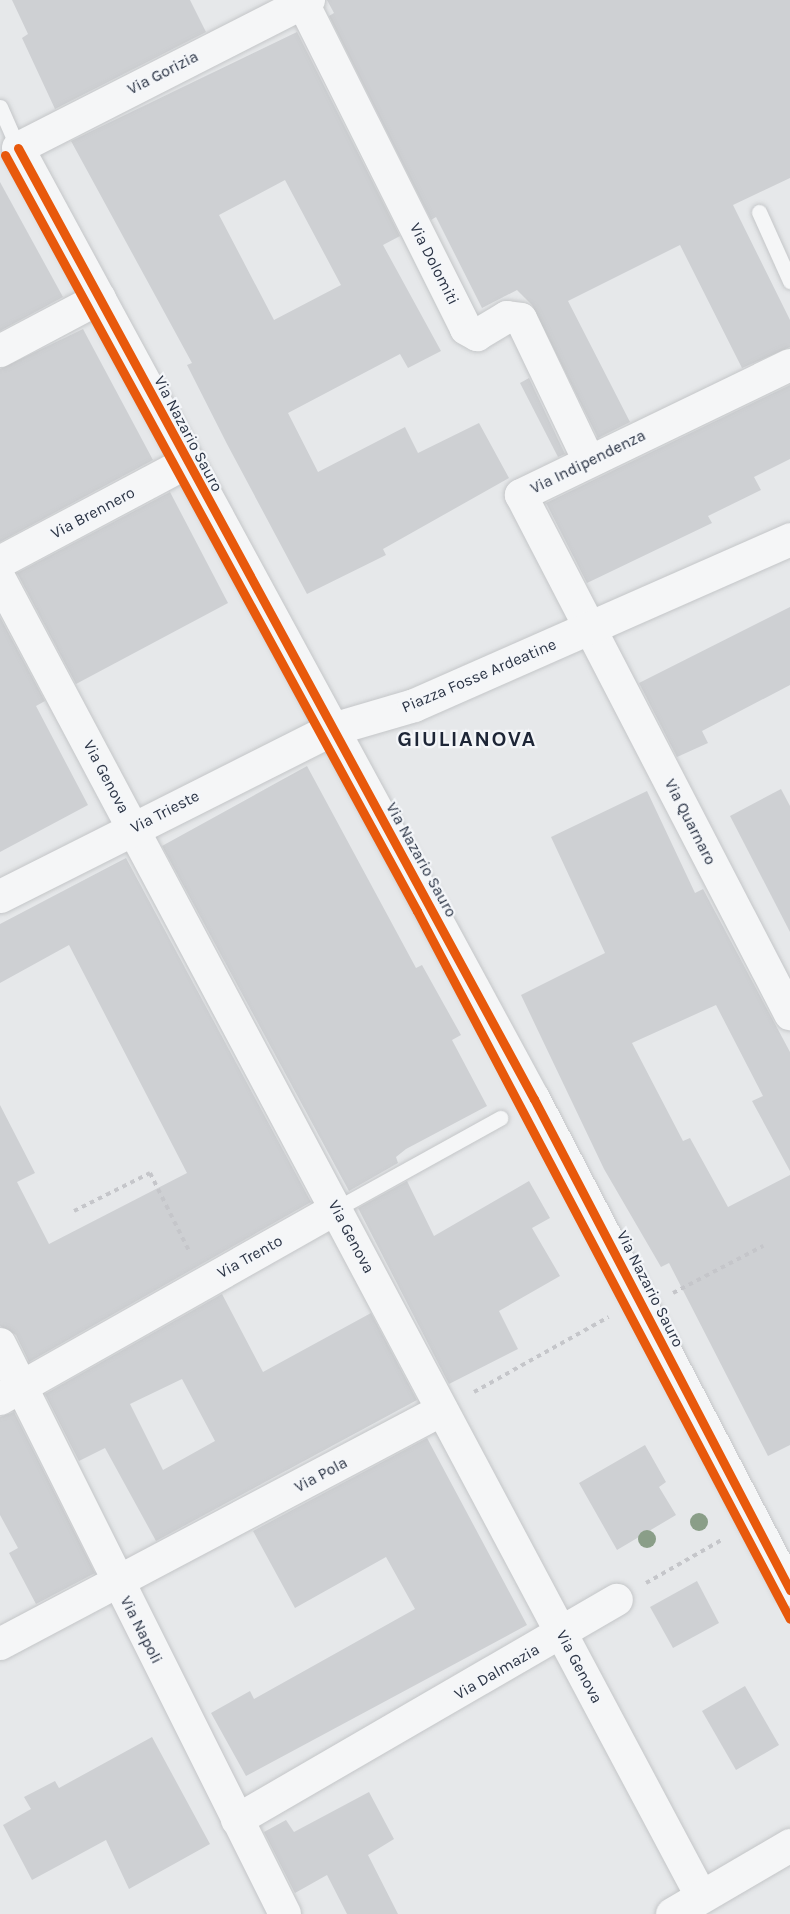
<!DOCTYPE html>
<style>
body{margin:0}
#map{position:relative;width:790px;height:1914px;overflow:hidden;background:#e6e8ea;font-family:Karla,sans-serif}
div>[style]{position:absolute}
[style*='--x']{left:calc(var(--x)*1px);top:calc(var(--y)*1px);width:calc(var(--w)*1px);rotate:calc(var(--a)*1deg)}
.building>*{inset:0;background:#ced0d3}
.path>*{height:4px;margin-top:-2px;transform-origin:0;background:repeating-linear-gradient(90deg,#c5c6ca 0 4.5px,transparent 0 9px)}
.roads{filter:drop-shadow(0 0 2px #c4c6c8) drop-shadow(0 0 2px #c4c6c8)}
.service>*{height:15px;margin:-7.5px;padding:0 7.5px;transform-origin:7.5px;border-radius:7.5px;background:#f5f6f7}
.minor>*{height:32px;margin:-16px;padding:0 16px;transform-origin:16px;border-radius:16px;background:#f5f6f7}
.tertiary>*{height:33px;margin:-16.5px;padding:0 16.5px;transform-origin:16.5px;border-radius:16.5px;background:#f5f6f7}
.cycleway>*{height:9px;margin:-4.5px;padding:0 4.5px;transform-origin:4.5px;border-radius:4.5px;background:#e8590c}
.trees>*{width:18px;height:18px;margin:-9px;border-radius:50%;background:#8a9e88}
span{translate:-50% -50%;white-space:nowrap;text-align:center;line-height:1.15;-webkit-text-stroke:4.5px #f4f6f9;paint-order:stroke}
.street-label{font-size:16px;color:#2b3445}
.district-label{font-size:22px;color:#1d2536;font-weight:700;letter-spacing:1.5px}
</style>
<div id="map">
<div class="building">
<div style="clip-path:polygon(12px 0,190px 0,206px 32px,55px 109px,22px 38px,28px 34px)"></div>
<div style="clip-path:polygon(327px 0,790px 0,790px 178px,733px 205px,790px 320px,790px 347px,742px 368px,680px 245px,568px 301px,630px 422px,598px 438px,532px 305px,517px 290px,482px 308px,436px 217px,431px 220px,329px 16px,334px 13px)"></div>
<div style="clip-path:polygon(evenodd,297px 32px,400px 236px,383px 245px,441px 351px,408px 368px,400px 354px,288px 413px,318px 472px,405px 427px,418px 453px,479px 423px,509px 478px,383px 549px,386px 555px,307px 594px,227px 444px,187px 365px,192px 363px,71px 141px,297px 32px,285px 180px,341px 285px,274px 320px,219px 215px,285px 180px)"></div>
<div style="clip-path:polygon(0 182px,63px 297px,0 331px)"></div>
<div style="clip-path:polygon(83px 329px,153px 460px,0 542px,0 369px)"></div>
<div style="clip-path:polygon(529px 378px,565px 454px,558px 457px,520px 383px)"></div>
<div style="clip-path:polygon(790px 385px,790px 459px,754px 477px,761px 490px,708px 516px,712px 523px,587px 583px,546px 503px)"></div>
<div style="clip-path:polygon(170px 492px,228px 603px,76px 684px,17px 573px)"></div>
<div style="clip-path:polygon(790px 607px,790px 685px,702px 731px,708px 743px,677px 757px,639px 683px)"></div>
<div style="clip-path:polygon(0 617px,45px 701px,36px 706px,88px 805px,0 852px)"></div>
<div style="clip-path:polygon(307px 766px,416px 968px,422px 965px,461px 1035px,452px 1040px,487px 1106px,406px 1149px,396px 1157px,398px 1163px,349px 1191px,162px 846px)"></div>
<div style="clip-path:polygon(781px 789px,790px 806px,790px 932px,730px 816px)"></div>
<div style="clip-path:polygon(647px 791px,695px 893px,703px 889px,790px 1052px,790px 1171px,752px 1101px,763px 1096px,716px 1005px,632px 1043px,683px 1141px,690px 1138px,728px 1207px,790px 1175px,790px 1445px,768px 1456px,669px 1263px,661px 1267px,604px 1169px,521px 995px,605px 953px,551px 837px)"></div>
<div style="clip-path:polygon(126px 858px,311px 1202px,29px 1362px,16px 1335px,0 1326px,0 1105px,35px 1173px,17px 1182px,49px 1244px,187px 1173px,69px 945px,0 983px,0 924px)"></div>
<div style="clip-path:polygon(407px 1181px,434px 1236px,529px 1181px,550px 1218px,532px 1228px,560px 1276px,499px 1311px,518px 1349px,449px 1384px,358px 1208px)"></div>
<div style="clip-path:polygon(evenodd,222px 1294px,263px 1372px,371px 1313px,417px 1400px,156px 1541px,105px 1448px,79px 1461px,45px 1394px,222px 1294px,182px 1379px,215px 1441px,163px 1470px,130px 1404px,182px 1379px)"></div>
<div style="clip-path:polygon(14px 1412px,95px 1573px,36px 1604px,9px 1553px,18px 1548px,0 1515px,0 1417px)"></div>
<div style="clip-path:polygon(427px 1438px,527px 1625px,246px 1776px,211px 1713px,250px 1691px,254px 1699px,415px 1609px,386px 1557px,295px 1608px,253px 1531px)"></div>
<div style="clip-path:polygon(645px 1445px,666px 1482px,659px 1487px,676px 1515px,617px 1550px,579px 1483px)"></div>
<div style="clip-path:polygon(697px 1581px,719px 1623px,673px 1648px,650px 1607px)"></div>
<div style="clip-path:polygon(745px 1686px,779px 1745px,736px 1770px,702px 1711px)"></div>
<div style="clip-path:polygon(152px 1737px,210px 1844px,129px 1889px,106px 1840px,32px 1880px,3px 1825px,31px 1809px,24px 1797px,55px 1781px,59px 1788px)"></div>
<div style="clip-path:polygon(369px 1792px,394px 1839px,368px 1855px,398px 1914px,347px 1914px,327px 1875px,295px 1893px,264px 1832px,286px 1820px,294px 1832px)"></div>
</div>
<div class="path">
<div style="--x:74;--y:1211;--w:85;--a:-26.6"></div>
<div style="--x:150;--y:1173;--w:89;--a:63.4"></div>
<div style="--x:673;--y:1293;--w:102;--a:-27.6"></div>
<div style="--x:474;--y:1392;--w:154;--a:-29.1"></div>
<div style="--x:646;--y:1583;--w:89;--a:-29.7"></div>
</div>
<div class="roads">
<div class="service">
<div style="--x:0;--y:107;--w:45;--a:66.3"></div>
<div style="--x:759;--y:212;--w:76;--a:65.8"></div>
<div style="--x:336;--y:1209;--w:188;--a:-29"></div>
</div>
<div class="minor">
<div style="--x:309;--y:0;--w:326;--a:153"></div>
<div style="--x:18;--y:148;--w:1082;--a:61.52"></div>
<div style="--x:534;--y:1099;--w:554;--a:62.46"></div>
<div style="--x:303;--y:3;--w:364;--a:63.4"></div>
<div style="--x:466;--y:329;--w:13;--a:29"></div>
<div style="--x:477;--y:335;--w:35;--a:-31"></div>
<div style="--x:507;--y:317;--w:14;--a:8"></div>
<div style="--x:521;--y:319;--w:157;--a:64.4"></div>
<div style="--x:0;--y:351;--w:113;--a:-27.9"></div>
<div style="--x:790;--y:365;--w:299;--a:154.2"></div>
<div style="--x:521;--y:495;--w:585;--a:62.6"></div>
<div style="--x:0;--y:562;--w:211;--a:-28"></div>
<div style="--x:0;--y:579;--w:1492;--a:61.97"></div>
<div style="--x:0;--y:1344;--w:637;--a:63.43"></div>
<div style="--x:0;--y:1399;--w:386;--a:-29.5"></div>
<div style="--x:0;--y:1644;--w:500;--a:-27.9"></div>
<div style="--x:237;--y:1820;--w:439;--a:-30.1"></div>
</div>
<div class="tertiary">
<div style="--x:0;--y:896;--w:372;--a:-26.7"></div>
<div style="--x:332;--y:729;--w:85;--a:-16.3"></div>
<div style="--x:414;--y:705;--w:411;--a:-23.8"></div>
<div style="--x:672;--y:1914;--w:137;--a:-30.3"></div>
</div>
</div>
<div class="cycleway">
<div style="--x:18;--y:148;--w:1082;--a:61.52"></div>
<div style="--x:534;--y:1099;--w:554;--a:62.46"></div>
<div style="--x:5;--y:155;--w:861;--a:61.41"></div>
<div style="--x:417;--y:911;--w:800;--a:62.22"></div>
</div>
<div class="trees">
<div style="left:699px;top:1522px"></div>
<div style="left:647px;top:1539px"></div>
</div>
<div class="street-label">
<span style="left:163px;top:73px;rotate:-27deg">Via Gorizia</span>
<span style="left:434px;top:264px;rotate:63deg">Via Dolomiti</span>
<span style="left:188px;top:434px;rotate:62deg">Via Nazario Sauro</span>
<span style="left:588px;top:462px;rotate:-26deg">Via Indipendenza</span>
<span style="left:93px;top:513px;rotate:-28deg">Via Brennero</span>
<span style="left:479px;top:676px;rotate:-23deg">Piazza Fosse Ardeatine</span>
<span style="left:106px;top:777px;rotate:62deg">Via Genova</span>
<span style="left:165px;top:812px;rotate:-27deg">Via Trieste</span>
<span style="left:690px;top:822px;rotate:63deg">Via Quarnaro</span>
<span style="left:421px;top:860px;rotate:61deg">Via Nazario Sauro</span>
<span style="left:351px;top:1237px;rotate:62deg">Via Genova</span>
<span style="left:250px;top:1257px;rotate:-29deg">Via Trento</span>
<span style="left:650px;top:1289px;rotate:63deg">Via Nazario Sauro</span>
<span style="left:321px;top:1475px;rotate:-28deg">Via Pola</span>
<span style="left:141px;top:1630px;rotate:63deg">Via Napoli</span>
<span style="left:579px;top:1667px;rotate:62deg">Via Genova</span>
<span style="left:497px;top:1672px;rotate:-30deg">Via Dalmazia</span>
</div>
<div class="district-label">
<span style="left:467px;top:740px">GIULIANOVA</span>
</div>
</div>
